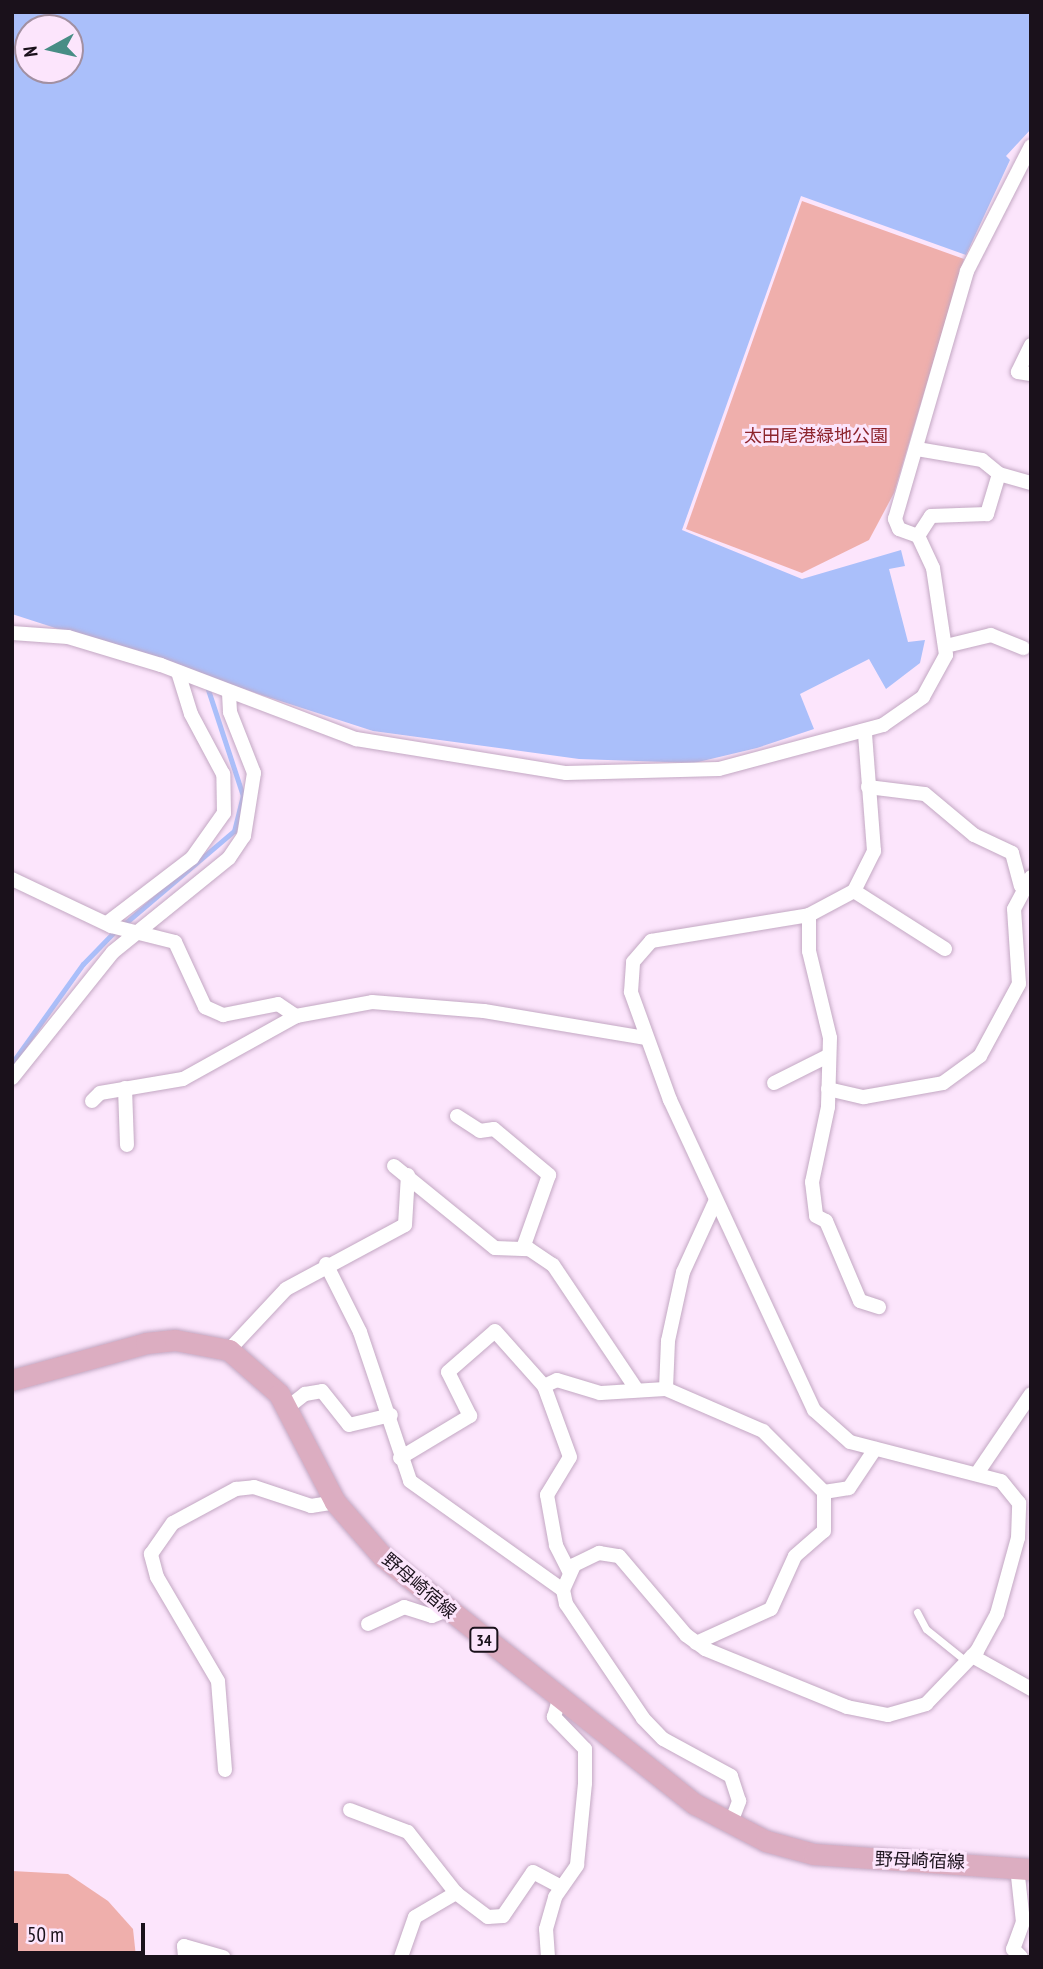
<!DOCTYPE html>
<meta charset="utf-8">
<style>
body{margin:0}
#map{position:relative;width:1043px;height:1969px;overflow:hidden;background:#fce5fc;font-family:"PT Sans Narrow","Noto Sans JP",sans-serif}
div>[style]{position:absolute}
[style*='--x']{left:calc(var(--x)*1px);top:calc(var(--y)*1px);width:calc(var(--w)*1px);rotate:calc(var(--a)*1deg)}
.green>*{inset:0;background:#efafac}
.water>*{inset:0;background:#aabffa}
.stream>*{height:5px;margin:-2.5px;padding:0 2.5px;transform-origin:2.5px;border-radius:2.5px;background:#aabffa}
.roads{filter:drop-shadow(0 0 2px #c3a8c3) drop-shadow(0 0 2px #c3a8c3)}
.lane>*{height:7px;margin:-3.5px;padding:0 3.5px;transform-origin:3.5px;border-radius:3.5px;background:#fff}
.street>*{height:14px;margin:-7px;padding:0 7px;transform-origin:7px;border-radius:7px;background:#fff}
.primary>*{height:21px;margin:-10.5px;padding:0 10.5px;transform-origin:10.5px;border-radius:10.5px;background:#dcadc1}
span{translate:-50% -50%;white-space:nowrap;text-align:center;line-height:1.15;-webkit-text-stroke:6px #fce5fc;paint-order:stroke}
.shield-label span{padding:2px 5px;background:#fce5fc;border:2px solid;border-radius:5px;-webkit-text-stroke-width:0}
.shield-label{font-size:16px;color:#1a111b;font-weight:700}
.park-label{font-size:18px;color:#8d242c}
.street-label{font-size:18px;color:#1a111b}
.frame{position:absolute;inset:0;border:14px solid #1a111b;pointer-events:none}
.north{position:absolute;left:14px;top:14px;width:70px;height:70px;box-sizing:border-box;background:#fce5fc;border:2px solid #a290a2;border-radius:50%;rotate:262deg;font-size:19px;font-weight:700;line-height:28px;text-align:center;color:#1a111b}
.north::after{content:'';display:block;margin:auto;width:24px;height:32px;background:#478d85;clip-path:polygon(50% 0,100% 100%,50% 72%,0 100%)}
.scale{position:absolute;left:14px;top:1923px;width:131px;height:32px;box-sizing:border-box;border:4px solid #1a111b;border-top:0;padding-left:9px;font-size:21px;line-height:24px;white-space:nowrap;color:#1a111b;-webkit-text-stroke:5px #fce5fc;paint-order:stroke}
</style>
<div id="map">
<div class="green">
<div style="clip-path:polygon(802px 201px,964px 259px,894px 493px,869px 540px,802px 573px,686px 529px)"></div>
<div style="clip-path:polygon(12px 1871px,68px 1874px,108px 1901px,133px 1929px,136px 1957px,12px 1957px)"></div>
</div>
<div class="water">
<div style="clip-path:polygon(evenodd,12px 12px,1031px 12px,1031px 129px,1006px 156px,1010px 160px,966px 255px,801px 196px,682px 530px,802px 579px,901px 550px,905px 566px,889px 569px,908px 642px,925px 640px,920px 663px,886px 689px,869px 659px,800px 694px,814px 729px,757px 748px,694px 763px,579px 759px,373px 731px,12px 614px,12px 12px,28px 28px,70px 28px,70px 70px,28px 70px,28px 28px)"></div>
</div>
<div class="stream">
<div style="--x:123;--y:925;--w:145;--a:-40.3"></div>
<div style="--x:234;--y:831;--w:36;--a:-76"></div>
<div style="--x:243;--y:796;--w:138;--a:-108.2"></div>
<div style="--x:12;--y:1063;--w:122;--a:-54.4"></div>
<div style="--x:83;--y:964;--w:46;--a:-45.9"></div>
</div>
<div class="roads">
<div class="lane">
<div style="--x:917;--y:1612;--w:19;--a:62"></div>
<div style="--x:926;--y:1629;--w:53;--a:38.8"></div>
</div>
<div class="street">
<div style="--x:1031;--y:345;--w:30;--a:116"></div>
<div style="--x:1018;--y:372;--w:13;--a:9"></div>
<div style="--x:917;--y:449;--w:66;--a:9.6"></div>
<div style="--x:982;--y:460;--w:22;--a:39"></div>
<div style="--x:999;--y:474;--w:42;--a:106.7"></div>
<div style="--x:987;--y:514;--w:56;--a:178"></div>
<div style="--x:931;--y:516;--w:24;--a:123"></div>
<div style="--x:999;--y:474;--w:33;--a:16"></div>
<div style="--x:12;--y:633;--w:56;--a:4.1"></div>
<div style="--x:68;--y:637;--w:97;--a:16.8"></div>
<div style="--x:161;--y:665;--w:209;--a:20.8"></div>
<div style="--x:356;--y:739;--w:213;--a:9.2"></div>
<div style="--x:566;--y:773;--w:153;--a:-1.5"></div>
<div style="--x:719;--y:769;--w:170;--a:-15"></div>
<div style="--x:883;--y:725;--w:49;--a:-35"></div>
<div style="--x:923;--y:697;--w:48;--a:-61.3"></div>
<div style="--x:946;--y:655;--w:88;--a:-98.5"></div>
<div style="--x:933;--y:568;--w:35;--a:-115"></div>
<div style="--x:918;--y:536;--w:20;--a:-160"></div>
<div style="--x:899;--y:529;--w:11;--a:-112"></div>
<div style="--x:895;--y:519;--w:258;--a:-73.8"></div>
<div style="--x:967;--y:271;--w:140;--a:-62.9"></div>
<div style="--x:946;--y:646;--w:46;--a:-13.7"></div>
<div style="--x:991;--y:635;--w:35;--a:22"></div>
<div style="--x:868;--y:787;--w:57;--a:7"></div>
<div style="--x:925;--y:794;--w:64;--a:39.9"></div>
<div style="--x:974;--y:835;--w:42;--a:25.3"></div>
<div style="--x:1012;--y:853;--w:34;--a:75"></div>
<div style="--x:12;--y:879;--w:110;--a:25.4"></div>
<div style="--x:111;--y:926;--w:66;--a:14"></div>
<div style="--x:175;--y:942;--w:72;--a:65.2"></div>
<div style="--x:205;--y:1007;--w:20;--a:24"></div>
<div style="--x:223;--y:1015;--w:56;--a:-11.3"></div>
<div style="--x:278;--y:1004;--w:22;--a:34"></div>
<div style="--x:854;--y:891;--w:108;--a:32.5"></div>
<div style="--x:809;--y:915;--w:36;--a:90"></div>
<div style="--x:809;--y:951;--w:89;--a:76.4"></div>
<div style="--x:830;--y:1038;--w:69;--a:91.7"></div>
<div style="--x:828;--y:1107;--w:77;--a:102"></div>
<div style="--x:812;--y:1182;--w:34;--a:83"></div>
<div style="--x:816;--y:1216;--w:11;--a:27"></div>
<div style="--x:826;--y:1221;--w:87;--a:67"></div>
<div style="--x:860;--y:1301;--w:20;--a:18"></div>
<div style="--x:107;--y:923;--w:107;--a:-37.4"></div>
<div style="--x:192;--y:858;--w:55;--a:-54.6"></div>
<div style="--x:224;--y:813;--w:39;--a:-91"></div>
<div style="--x:223;--y:774;--w:68;--a:-118.1"></div>
<div style="--x:191;--y:714;--w:44;--a:-107.2"></div>
<div style="--x:12;--y:1078;--w:161;--a:-51.3"></div>
<div style="--x:113;--y:952;--w:149;--a:-39"></div>
<div style="--x:229;--y:858;--w:27;--a:-56"></div>
<div style="--x:244;--y:836;--w:64;--a:-81"></div>
<div style="--x:254;--y:773;--w:66;--a:-111.5"></div>
<div style="--x:230;--y:712;--w:18;--a:-93"></div>
<div style="--x:774;--y:1083;--w:58;--a:-26.6"></div>
<div style="--x:125;--y:1088;--w:57;--a:88"></div>
<div style="--x:828;--y:1089;--w:37;--a:13"></div>
<div style="--x:864;--y:1097;--w:80;--a:-10"></div>
<div style="--x:943;--y:1083;--w:46;--a:-36.1"></div>
<div style="--x:980;--y:1056;--w:82;--a:-61.6"></div>
<div style="--x:1019;--y:984;--w:75;--a:-93.8"></div>
<div style="--x:1014;--y:909;--w:36;--a:-62"></div>
<div style="--x:92;--y:1101;--w:11;--a:-45"></div>
<div style="--x:100;--y:1093;--w:84;--a:-9.6"></div>
<div style="--x:183;--y:1079;--w:129;--a:-29.1"></div>
<div style="--x:296;--y:1016;--w:77;--a:-10.4"></div>
<div style="--x:372;--y:1002;--w:112;--a:4.6"></div>
<div style="--x:484;--y:1011;--w:163;--a:9.5"></div>
<div style="--x:457;--y:1116;--w:27;--a:33"></div>
<div style="--x:480;--y:1131;--w:14;--a:-8"></div>
<div style="--x:494;--y:1129;--w:72;--a:39.9"></div>
<div style="--x:549;--y:1175;--w:77;--a:109.6"></div>
<div style="--x:394;--y:1166;--w:130;--a:39.1"></div>
<div style="--x:495;--y:1248;--w:34;--a:2"></div>
<div style="--x:529;--y:1249;--w:29;--a:34"></div>
<div style="--x:553;--y:1265;--w:147;--a:56.1"></div>
<div style="--x:716;--y:1200;--w:79;--a:114.6"></div>
<div style="--x:683;--y:1272;--w:71;--a:102.3"></div>
<div style="--x:668;--y:1341;--w:48;--a:92.4"></div>
<div style="--x:666;--y:1389;--w:106;--a:23.4"></div>
<div style="--x:763;--y:1431;--w:86;--a:45"></div>
<div style="--x:326;--y:1264;--w:76;--a:63.4"></div>
<div style="--x:360;--y:1332;--w:157;--a:71.4"></div>
<div style="--x:410;--y:1481;--w:188;--a:35.5"></div>
<div style="--x:229;--y:1350;--w:83;--a:-46.9"></div>
<div style="--x:286;--y:1289;--w:135;--a:-28.3"></div>
<div style="--x:405;--y:1225;--w:50;--a:-86.6"></div>
<div style="--x:287;--y:1408;--w:23;--a:-38"></div>
<div style="--x:305;--y:1394;--w:17;--a:-10"></div>
<div style="--x:322;--y:1391;--w:43;--a:51.5"></div>
<div style="--x:349;--y:1425;--w:43;--a:-13.4"></div>
<div style="--x:400;--y:1458;--w:82;--a:-31"></div>
<div style="--x:470;--y:1416;--w:49;--a:-116.6"></div>
<div style="--x:448;--y:1372;--w:62;--a:-41.1"></div>
<div style="--x:495;--y:1331;--w:74;--a:48.3"></div>
<div style="--x:978;--y:1472;--w:94;--a:-55.8"></div>
<div style="--x:569;--y:1571;--w:29;--a:-117"></div>
<div style="--x:556;--y:1545;--w:51;--a:-100.2"></div>
<div style="--x:547;--y:1495;--w:44;--a:-58.8"></div>
<div style="--x:570;--y:1457;--w:76;--a:-110.1"></div>
<div style="--x:544;--y:1386;--w:14;--a:-25"></div>
<div style="--x:557;--y:1380;--w:45;--a:16.8"></div>
<div style="--x:600;--y:1393;--w:66;--a:-3.5"></div>
<div style="--x:368;--y:1624;--w:40;--a:-25"></div>
<div style="--x:404;--y:1607;--w:29;--a:18"></div>
<div style="--x:432;--y:1616;--w:16;--a:-22"></div>
<div style="--x:696;--y:1643;--w:82;--a:-24.4"></div>
<div style="--x:771;--y:1609;--w:58;--a:-65.6"></div>
<div style="--x:795;--y:1556;--w:38;--a:-41"></div>
<div style="--x:824;--y:1531;--w:39;--a:-90"></div>
<div style="--x:824;--y:1492;--w:25;--a:-9"></div>
<div style="--x:849;--y:1488;--w:47;--a:-56.3"></div>
<div style="--x:972;--y:1656;--w:68;--a:29.2"></div>
<div style="--x:225;--y:1770;--w:89;--a:-94.5"></div>
<div style="--x:218;--y:1681;--w:121;--a:-120.4"></div>
<div style="--x:157;--y:1577;--w:24;--a:-105"></div>
<div style="--x:151;--y:1554;--w:38;--a:-55"></div>
<div style="--x:173;--y:1523;--w:72;--a:-28.4"></div>
<div style="--x:236;--y:1489;--w:18;--a:-6"></div>
<div style="--x:254;--y:1487;--w:60;--a:18.4"></div>
<div style="--x:311;--y:1506;--w:24;--a:-9"></div>
<div style="--x:350;--y:1810;--w:62;--a:20.8"></div>
<div style="--x:408;--y:1832;--w:78;--a:51.8"></div>
<div style="--x:456;--y:1893;--w:40;--a:37"></div>
<div style="--x:488;--y:1917;--w:15;--a:-4"></div>
<div style="--x:503;--y:1916;--w:53;--a:-55.7"></div>
<div style="--x:533;--y:1872;--w:32;--a:28"></div>
<div style="--x:730;--y:1825;--w:26;--a:-69"></div>
<div style="--x:739;--y:1801;--w:26;--a:-108"></div>
<div style="--x:731;--y:1776;--w:77;--a:-151.4"></div>
<div style="--x:663;--y:1739;--w:29;--a:-134"></div>
<div style="--x:643;--y:1718;--w:138;--a:-124"></div>
<div style="--x:566;--y:1604;--w:14;--a:-102"></div>
<div style="--x:563;--y:1590;--w:27;--a:-66"></div>
<div style="--x:574;--y:1565;--w:28;--a:-26"></div>
<div style="--x:599;--y:1553;--w:20;--a:9"></div>
<div style="--x:619;--y:1556;--w:104;--a:49.7"></div>
<div style="--x:686;--y:1635;--w:24;--a:36"></div>
<div style="--x:705;--y:1649;--w:153;--a:22.2"></div>
<div style="--x:847;--y:1707;--w:42;--a:11"></div>
<div style="--x:888;--y:1715;--w:40;--a:-16"></div>
<div style="--x:926;--y:1704;--w:74;--a:-46.1"></div>
<div style="--x:977;--y:1651;--w:42;--a:-61.6"></div>
<div style="--x:997;--y:1614;--w:79;--a:-74.6"></div>
<div style="--x:1018;--y:1538;--w:35;--a:-88"></div>
<div style="--x:1019;--y:1503;--w:28;--a:-129"></div>
<div style="--x:1001;--y:1481;--w:156;--a:-165.5"></div>
<div style="--x:850;--y:1442;--w:48;--a:-138.4"></div>
<div style="--x:814;--y:1410;--w:342;--a:-114.9"></div>
<div style="--x:670;--y:1100;--w:115;--a:-109.9"></div>
<div style="--x:631;--y:992;--w:30;--a:-86"></div>
<div style="--x:633;--y:962;--w:28;--a:-49"></div>
<div style="--x:651;--y:941;--w:160;--a:-9.3"></div>
<div style="--x:809;--y:915;--w:51;--a:-28.1"></div>
<div style="--x:854;--y:891;--w:45;--a:-63.4"></div>
<div style="--x:874;--y:851;--w:118;--a:-94.4"></div>
<div style="--x:1017;--y:1867;--w:55;--a:83.8"></div>
<div style="--x:1023;--y:1922;--w:29;--a:110"></div>
<div style="--x:1013;--y:1949;--w:11;--a:45"></div>
<div style="--x:185;--y:1957;--w:11;--a:-95"></div>
<div style="--x:184;--y:1946;--w:41;--a:15.8"></div>
<div style="--x:401;--y:1957;--w:42;--a:-70.7"></div>
<div style="--x:415;--y:1917;--w:48;--a:-30.3"></div>
<div style="--x:548;--y:1957;--w:28;--a:-94"></div>
<div style="--x:546;--y:1929;--w:33;--a:-74"></div>
<div style="--x:555;--y:1897;--w:39;--a:-55"></div>
<div style="--x:577;--y:1865;--w:82;--a:-84.4"></div>
<div style="--x:585;--y:1783;--w:34;--a:-90"></div>
<div style="--x:585;--y:1749;--w:45;--a:-134.1"></div>
<div style="--x:554;--y:1717;--w:18;--a:-74"></div>
</div>
<div class="primary">
<div style="--x:12;--y:1380;--w:139;--a:-15.4"></div>
<div style="--x:146;--y:1343;--w:29;--a:-6"></div>
<div style="--x:175;--y:1340;--w:55;--a:10.5"></div>
<div style="--x:229;--y:1350;--w:67;--a:41.3"></div>
<div style="--x:279;--y:1394;--w:122;--a:62.6"></div>
<div style="--x:335;--y:1502;--w:73;--a:48.9"></div>
<div style="--x:383;--y:1557;--w:398;--a:38.4"></div>
<div style="--x:695;--y:1804;--w:80;--a:27.5"></div>
<div style="--x:766;--y:1841;--w:50;--a:15.2"></div>
<div style="--x:814;--y:1854;--w:218;--a:4"></div>
</div>
</div>
<div class="shield-label">
<span style="left:484px;top:1640px">34</span>
</div>
<div class="park-label">
<span style="left:816px;top:436px">太田尾港緑地公園</span>
</div>
<div class="street-label">
<span style="left:419px;top:1586px;rotate:40deg">野母崎宿線</span>
<span style="left:920px;top:1861px;rotate:2deg">野母崎宿線</span>
</div>
<div class="frame"></div>
<div class="north">N</div>
<div class="scale">50 m</div>
</div>
